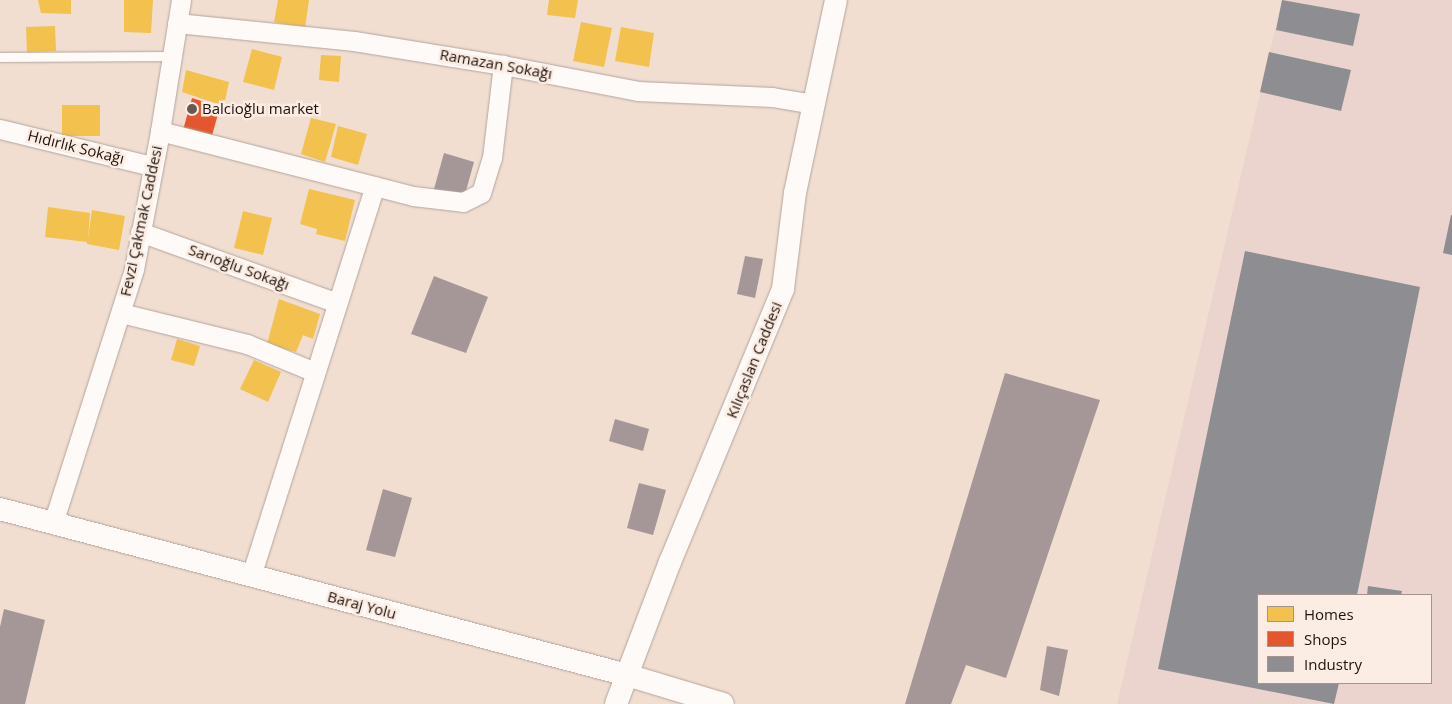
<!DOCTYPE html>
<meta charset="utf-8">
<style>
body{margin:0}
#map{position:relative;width:1452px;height:704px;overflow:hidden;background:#f1ded1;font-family:"Open Sans",sans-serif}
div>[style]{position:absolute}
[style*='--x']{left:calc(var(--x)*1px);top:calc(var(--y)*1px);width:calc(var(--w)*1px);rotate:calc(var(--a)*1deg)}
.industrial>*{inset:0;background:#ebd3ce}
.homes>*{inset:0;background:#f2c14e}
.shops>*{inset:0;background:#e4572e}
.industry>*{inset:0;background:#8d8d92}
.building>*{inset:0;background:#a59698}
.roads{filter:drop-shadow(0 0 1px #b3a49b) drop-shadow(0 0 1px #b3a49b)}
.service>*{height:9px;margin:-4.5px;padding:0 4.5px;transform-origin:4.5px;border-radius:4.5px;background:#fdfaf8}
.minor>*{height:19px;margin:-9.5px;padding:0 9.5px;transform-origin:9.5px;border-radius:9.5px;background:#fdfaf8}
.tertiary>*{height:22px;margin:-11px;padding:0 11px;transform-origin:11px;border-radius:11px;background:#fdfaf8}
.dots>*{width:14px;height:14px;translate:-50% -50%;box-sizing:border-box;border:2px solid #fcede4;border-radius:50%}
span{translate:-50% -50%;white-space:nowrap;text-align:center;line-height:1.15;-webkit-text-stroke:5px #fcede4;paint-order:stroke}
.street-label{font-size:15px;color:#1e120a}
.poi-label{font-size:15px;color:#1e120a}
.left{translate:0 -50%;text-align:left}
.legend{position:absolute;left:1257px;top:594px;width:175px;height:90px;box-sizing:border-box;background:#fcede4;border:1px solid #a3958d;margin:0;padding:6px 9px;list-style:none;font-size:15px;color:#1e120a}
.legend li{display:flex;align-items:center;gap:10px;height:25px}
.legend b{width:25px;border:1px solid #a3958d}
</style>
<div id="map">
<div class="industrial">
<div style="clip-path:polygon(evenodd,1282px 0,1452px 0,1452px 704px,1117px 704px,1282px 0,1258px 595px,1431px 595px,1431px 683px,1258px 683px,1258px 595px)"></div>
</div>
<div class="homes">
<div style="clip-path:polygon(38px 0,71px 0,71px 14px,41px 13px)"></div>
<div style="clip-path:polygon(124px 0,153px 0,151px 33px,124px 32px)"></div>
<div style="clip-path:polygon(278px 0,309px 0,305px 28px,274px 22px)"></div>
<div style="clip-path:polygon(549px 0,578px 0,575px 18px,547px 15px)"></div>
<div style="clip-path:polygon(581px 22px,612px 28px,604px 67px,573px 61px)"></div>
<div style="clip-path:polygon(55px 26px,56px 51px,27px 52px,26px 27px)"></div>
<div style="clip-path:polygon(621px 27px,654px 33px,649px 67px,615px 61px)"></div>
<div style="clip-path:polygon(252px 49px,282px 57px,274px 90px,243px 82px)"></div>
<div style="clip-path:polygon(321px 55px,341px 56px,339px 82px,319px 80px)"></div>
<div style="clip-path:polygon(186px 70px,229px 82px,224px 106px,182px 92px)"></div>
<div style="clip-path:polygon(62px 105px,100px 105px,100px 136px,62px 136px)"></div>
<div style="clip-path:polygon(311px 118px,336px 124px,325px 162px,301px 154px)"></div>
<div style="clip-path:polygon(338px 126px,367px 134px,358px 165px,331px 157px)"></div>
<div style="clip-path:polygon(309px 189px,355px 200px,345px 241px,316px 234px,317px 229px,300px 224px)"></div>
<div style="clip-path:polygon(48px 207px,90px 213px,88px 239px,92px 210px,125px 216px,119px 250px,87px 244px,87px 242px,45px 237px)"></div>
<div style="clip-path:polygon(243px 211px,272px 218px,263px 255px,234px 248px)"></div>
<div style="clip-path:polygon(279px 299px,320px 314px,313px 339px,303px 335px,296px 352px,267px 344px)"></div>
<div style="clip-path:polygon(177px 339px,200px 346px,194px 366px,171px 360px)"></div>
<div style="clip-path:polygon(254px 360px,281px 372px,268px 402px,240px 389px)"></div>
</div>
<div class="shops">
<div style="clip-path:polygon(192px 98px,220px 107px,211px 139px,183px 130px)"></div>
</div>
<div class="industry">
<div style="clip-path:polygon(1282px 0,1360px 14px,1353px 46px,1276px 30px)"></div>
<div style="clip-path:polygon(1269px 52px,1351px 70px,1341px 111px,1260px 92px)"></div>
<div style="clip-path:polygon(1451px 215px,1452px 215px,1452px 255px,1443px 253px)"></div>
<div style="clip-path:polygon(1245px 251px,1420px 287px,1357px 595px,1258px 595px,1258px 683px,1339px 683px,1334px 704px,1158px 669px)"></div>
<div style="clip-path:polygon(1368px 586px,1402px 591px,1401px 595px,1367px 595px)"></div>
</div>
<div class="building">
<div style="clip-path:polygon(444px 153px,474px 162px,464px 198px,434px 189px)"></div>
<div style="clip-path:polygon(745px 256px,763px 259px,755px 298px,737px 294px)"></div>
<div style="clip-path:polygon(434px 276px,488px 297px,466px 353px,411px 334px)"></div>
<div style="clip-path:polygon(1005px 373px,1100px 400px,1006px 678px,966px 665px,951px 704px,905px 704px)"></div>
<div style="clip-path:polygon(615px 419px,649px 429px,643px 451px,609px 441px)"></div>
<div style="clip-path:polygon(639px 483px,666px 490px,653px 535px,627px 528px)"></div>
<div style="clip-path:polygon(383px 489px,412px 498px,395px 557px,366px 550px)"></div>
<div style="clip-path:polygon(4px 609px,45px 620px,25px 704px,0 704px,0 627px)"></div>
<div style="clip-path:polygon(1047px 646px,1068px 650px,1059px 696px,1040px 690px)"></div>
</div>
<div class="roads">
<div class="service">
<div style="--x:0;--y:57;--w:172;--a:-0.3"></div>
</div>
<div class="minor">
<div style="--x:177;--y:23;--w:178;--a:5.8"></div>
<div style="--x:354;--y:41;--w:151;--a:9.2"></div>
<div style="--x:503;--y:65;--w:137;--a:10.9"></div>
<div style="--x:638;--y:91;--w:134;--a:2.6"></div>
<div style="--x:772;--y:97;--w:43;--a:9.5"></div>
<div style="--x:0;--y:129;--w:156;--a:13.7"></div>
<div style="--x:160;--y:131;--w:261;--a:14.4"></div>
<div style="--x:413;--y:196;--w:50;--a:6.8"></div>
<div style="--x:463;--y:202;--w:20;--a:-27"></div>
<div style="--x:481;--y:193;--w:37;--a:-73"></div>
<div style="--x:492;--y:158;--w:94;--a:-83.3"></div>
<div style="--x:140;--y:232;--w:209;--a:19.8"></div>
<div style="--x:121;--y:313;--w:130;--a:13.8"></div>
<div style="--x:247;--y:344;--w:74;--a:22.4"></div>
<div style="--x:53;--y:523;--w:267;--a:-72.3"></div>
<div style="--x:134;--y:269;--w:140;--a:-79.3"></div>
<div style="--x:160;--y:131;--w:133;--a:-80.9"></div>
<div style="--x:251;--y:576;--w:409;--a:-72.4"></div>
</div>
<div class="tertiary">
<div style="--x:0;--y:509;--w:649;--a:14.83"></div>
<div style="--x:627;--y:675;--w:100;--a:16.8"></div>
<div style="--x:616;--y:704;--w:152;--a:-69.2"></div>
<div style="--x:670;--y:562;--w:295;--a:-67.5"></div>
<div style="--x:783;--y:289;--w:97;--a:-82.9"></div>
<div style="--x:795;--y:193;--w:197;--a:-78"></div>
</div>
</div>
<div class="dots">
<div style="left:192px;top:109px;background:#685950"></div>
</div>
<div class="street-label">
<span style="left:496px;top:64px;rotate:10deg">Ramazan Sokağı</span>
<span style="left:76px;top:147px;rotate:14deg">Hıdırlık Sokağı</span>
<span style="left:141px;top:221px;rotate:-78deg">Fevzi Çakmak Caddesi</span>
<span style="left:239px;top:267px;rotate:20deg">Sarıoğlu Sokağı</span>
<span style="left:754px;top:360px;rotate:-68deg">Kılıçaslan Caddesi</span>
<span style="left:362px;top:605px;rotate:15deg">Baraj Yolu</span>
</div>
<div class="poi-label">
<span class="left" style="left:202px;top:109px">Balcioğlu market</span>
</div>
<ul class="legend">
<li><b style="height:14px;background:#f2c14e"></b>Homes</li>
<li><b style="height:14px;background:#e4572e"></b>Shops</li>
<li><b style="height:14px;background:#8d8d92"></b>Industry</li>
</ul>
</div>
